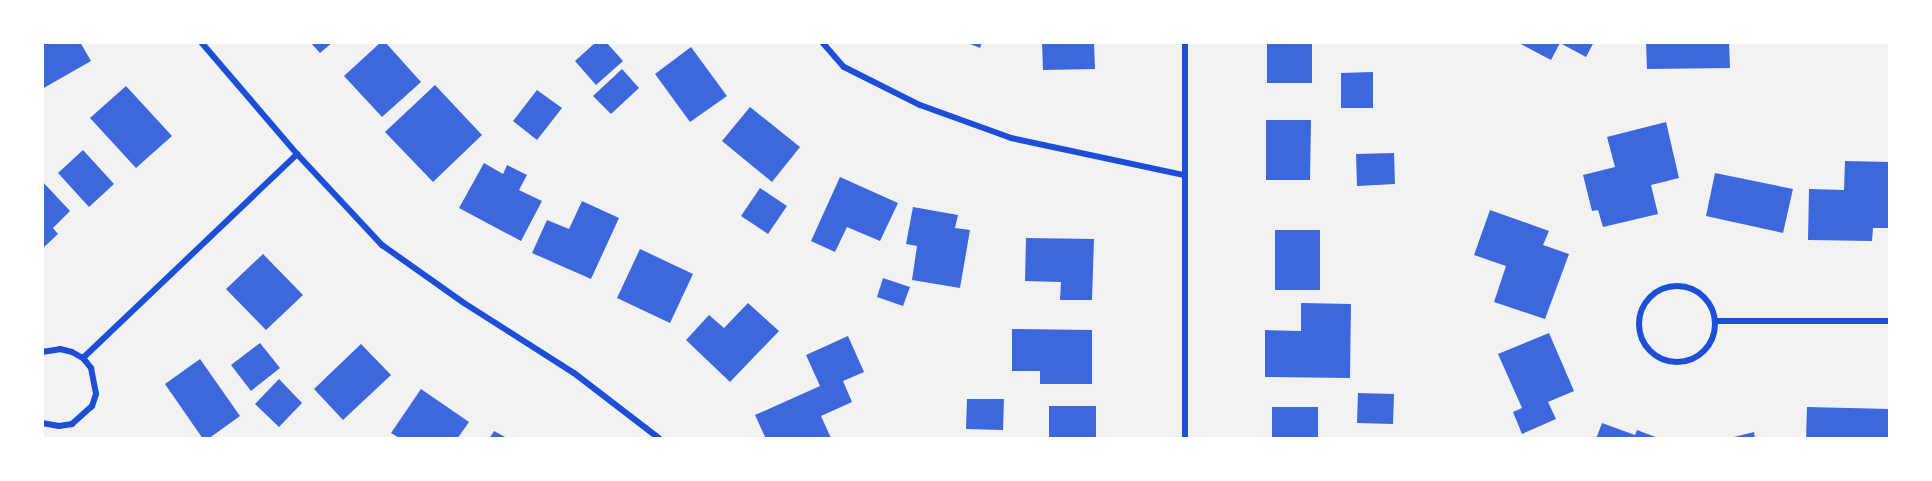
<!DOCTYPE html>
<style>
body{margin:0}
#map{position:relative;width:1932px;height:481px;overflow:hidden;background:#f2f2f2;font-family:Lato,sans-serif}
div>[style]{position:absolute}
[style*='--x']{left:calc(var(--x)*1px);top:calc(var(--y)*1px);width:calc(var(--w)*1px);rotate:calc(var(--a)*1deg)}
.building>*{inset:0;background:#3d67dc}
.minor>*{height:6px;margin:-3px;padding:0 3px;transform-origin:3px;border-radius:3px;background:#1d4ed8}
.minor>.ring{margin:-3px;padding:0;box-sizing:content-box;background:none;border:6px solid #1d4ed8;border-radius:50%}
span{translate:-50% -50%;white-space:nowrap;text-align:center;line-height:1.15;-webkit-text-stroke:4.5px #fff;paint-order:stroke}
.frame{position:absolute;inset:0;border:44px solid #fff;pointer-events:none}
</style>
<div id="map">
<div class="building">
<div style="clip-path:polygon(42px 42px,80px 42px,91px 61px,42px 89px)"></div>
<div style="clip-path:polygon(310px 42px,333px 42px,320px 53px)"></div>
<div style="clip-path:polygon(381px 42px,385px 42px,421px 82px,382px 117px,344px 76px)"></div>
<div style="clip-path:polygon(596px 42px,606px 42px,623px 61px,596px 85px,575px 61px)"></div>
<div style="clip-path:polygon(965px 42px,982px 42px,980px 48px)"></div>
<div style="clip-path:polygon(1042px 42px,1094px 42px,1095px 69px,1043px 70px)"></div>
<div style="clip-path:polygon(1267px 42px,1312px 42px,1312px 83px,1267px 83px)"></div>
<div style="clip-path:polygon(1517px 42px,1594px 42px,1586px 57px,1560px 43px,1551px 60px)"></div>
<div style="clip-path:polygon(1646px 42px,1729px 42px,1730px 68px,1647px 69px)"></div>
<div style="clip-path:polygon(691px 47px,727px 96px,690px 122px,655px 74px)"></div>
<div style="clip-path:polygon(622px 69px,639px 88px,611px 114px,593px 96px)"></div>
<div style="clip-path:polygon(1373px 72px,1373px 108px,1341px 108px,1341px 73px)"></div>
<div style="clip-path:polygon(435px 85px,482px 135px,433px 182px,385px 132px)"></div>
<div style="clip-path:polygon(126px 86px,172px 136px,136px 168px,90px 118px)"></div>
<div style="clip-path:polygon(537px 90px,562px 108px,537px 140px,513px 121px)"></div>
<div style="clip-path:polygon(750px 107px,800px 147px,772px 182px,722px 141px)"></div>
<div style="clip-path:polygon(1266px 120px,1311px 120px,1310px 180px,1266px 180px)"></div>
<div style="clip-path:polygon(1666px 122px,1679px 178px,1651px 185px,1658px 214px,1603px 227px,1598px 210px,1592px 211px,1583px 175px,1615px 167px,1607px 137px)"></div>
<div style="clip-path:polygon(83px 150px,114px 184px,89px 207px,58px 173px)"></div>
<div style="clip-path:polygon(1394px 153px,1395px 184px,1357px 186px,1356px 154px)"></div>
<div style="clip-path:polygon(1845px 161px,1890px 162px,1890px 228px,1873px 228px,1872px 241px,1808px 240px,1809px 189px,1844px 190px)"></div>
<div style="clip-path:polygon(484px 163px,503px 174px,507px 165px,527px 175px,519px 190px,542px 201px,521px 241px,459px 208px)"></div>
<div style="clip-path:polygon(1715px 173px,1793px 189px,1783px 233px,1706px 216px)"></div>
<div style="clip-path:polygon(840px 177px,898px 203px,880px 241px,847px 227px,835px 252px,811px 241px)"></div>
<div style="clip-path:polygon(42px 181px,70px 211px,53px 228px,58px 234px,42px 249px)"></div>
<div style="clip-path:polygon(760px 188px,787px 206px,768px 234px,741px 216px)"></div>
<div style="clip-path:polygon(582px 201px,619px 218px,591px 279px,532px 253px,547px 220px,569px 229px)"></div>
<div style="clip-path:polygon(913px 207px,958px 215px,955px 228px,970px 230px,960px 288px,912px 280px,917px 246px,906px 244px)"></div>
<div style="clip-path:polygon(1490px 210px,1549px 231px,1543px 245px,1569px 254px,1545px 319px,1494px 302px,1506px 266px,1474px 255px)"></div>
<div style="clip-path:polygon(1275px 230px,1320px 230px,1320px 290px,1275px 290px)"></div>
<div style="clip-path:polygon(1026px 238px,1094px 239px,1092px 300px,1060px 300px,1061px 282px,1025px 281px)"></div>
<div style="clip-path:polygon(640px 249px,693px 274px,670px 323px,617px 298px)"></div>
<div style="clip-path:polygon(263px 254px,303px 295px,266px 330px,226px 289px)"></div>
<div style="clip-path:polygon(883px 278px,910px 287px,903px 306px,877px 297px)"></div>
<div style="clip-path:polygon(748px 303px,779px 331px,730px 382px,686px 340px,709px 315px,724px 328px)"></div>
<div style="clip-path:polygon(1301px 303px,1351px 304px,1350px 378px,1265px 377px,1265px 330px,1301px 331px)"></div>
<div style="clip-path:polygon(1012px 329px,1092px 330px,1092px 384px,1040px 384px,1040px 371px,1012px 371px)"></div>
<div style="clip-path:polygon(1549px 333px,1574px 391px,1548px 402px,1556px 419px,1522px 434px,1513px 412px,1522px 408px,1498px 354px)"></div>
<div style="clip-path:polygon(848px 336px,864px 372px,843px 381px,852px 402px,821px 416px,831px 438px,766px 439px,755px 415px,820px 386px,806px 355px)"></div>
<div style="clip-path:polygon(260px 343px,280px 368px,251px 391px,231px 365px)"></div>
<div style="clip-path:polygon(361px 344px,391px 375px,343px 420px,314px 389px)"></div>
<div style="clip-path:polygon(200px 359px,240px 416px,208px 439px,203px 439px,165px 384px)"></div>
<div style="clip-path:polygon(279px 379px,302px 403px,279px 427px,255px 404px)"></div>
<div style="clip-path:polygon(421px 389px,469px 422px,457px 439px,401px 439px,391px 433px)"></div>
<div style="clip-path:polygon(1358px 393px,1394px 394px,1393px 424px,1357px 423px)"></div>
<div style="clip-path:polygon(967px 399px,1004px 399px,1003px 430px,966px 429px)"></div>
<div style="clip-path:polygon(1049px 406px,1096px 406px,1096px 439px,1049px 439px)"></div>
<div style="clip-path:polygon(1272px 407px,1318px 407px,1318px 439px,1272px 439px)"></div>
<div style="clip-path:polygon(1807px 407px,1890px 409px,1889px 439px,1806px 439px)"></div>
<div style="clip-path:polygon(1602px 423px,1635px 435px,1637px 430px,1661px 439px,1596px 439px)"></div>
<div style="clip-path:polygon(494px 431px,509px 439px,489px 439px)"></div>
<div style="clip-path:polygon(1754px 432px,1755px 439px,1730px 439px,1730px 438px)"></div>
</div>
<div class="minor">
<div style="--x:201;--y:42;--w:148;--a:49.4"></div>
<div style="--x:297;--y:154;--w:125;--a:47"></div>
<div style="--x:382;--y:245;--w:100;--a:35.3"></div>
<div style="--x:464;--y:303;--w:130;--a:32.5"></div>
<div style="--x:574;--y:373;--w:108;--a:37.5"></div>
<div style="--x:822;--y:42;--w:33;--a:49"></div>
<div style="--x:844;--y:67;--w:85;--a:26.6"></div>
<div style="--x:920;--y:105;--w:97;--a:19.9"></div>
<div style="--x:1011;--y:138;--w:176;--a:12.1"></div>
<div style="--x:1185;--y:42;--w:397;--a:90"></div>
<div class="ring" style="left:1639px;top:286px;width:70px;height:70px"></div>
<div style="--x:1716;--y:321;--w:174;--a:0"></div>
<div style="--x:42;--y:352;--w:18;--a:-9"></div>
<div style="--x:60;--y:349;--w:12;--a:14"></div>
<div style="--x:72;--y:352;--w:13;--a:29"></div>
<div style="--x:83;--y:358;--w:13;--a:51"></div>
<div style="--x:91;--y:368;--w:26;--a:79"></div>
<div style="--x:96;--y:394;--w:13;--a:108"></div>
<div style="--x:92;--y:406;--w:27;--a:138"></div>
<div style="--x:72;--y:424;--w:13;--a:171"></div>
<div style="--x:59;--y:426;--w:17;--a:-170"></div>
<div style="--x:83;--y:358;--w:296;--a:-43.6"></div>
</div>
<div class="frame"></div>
</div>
